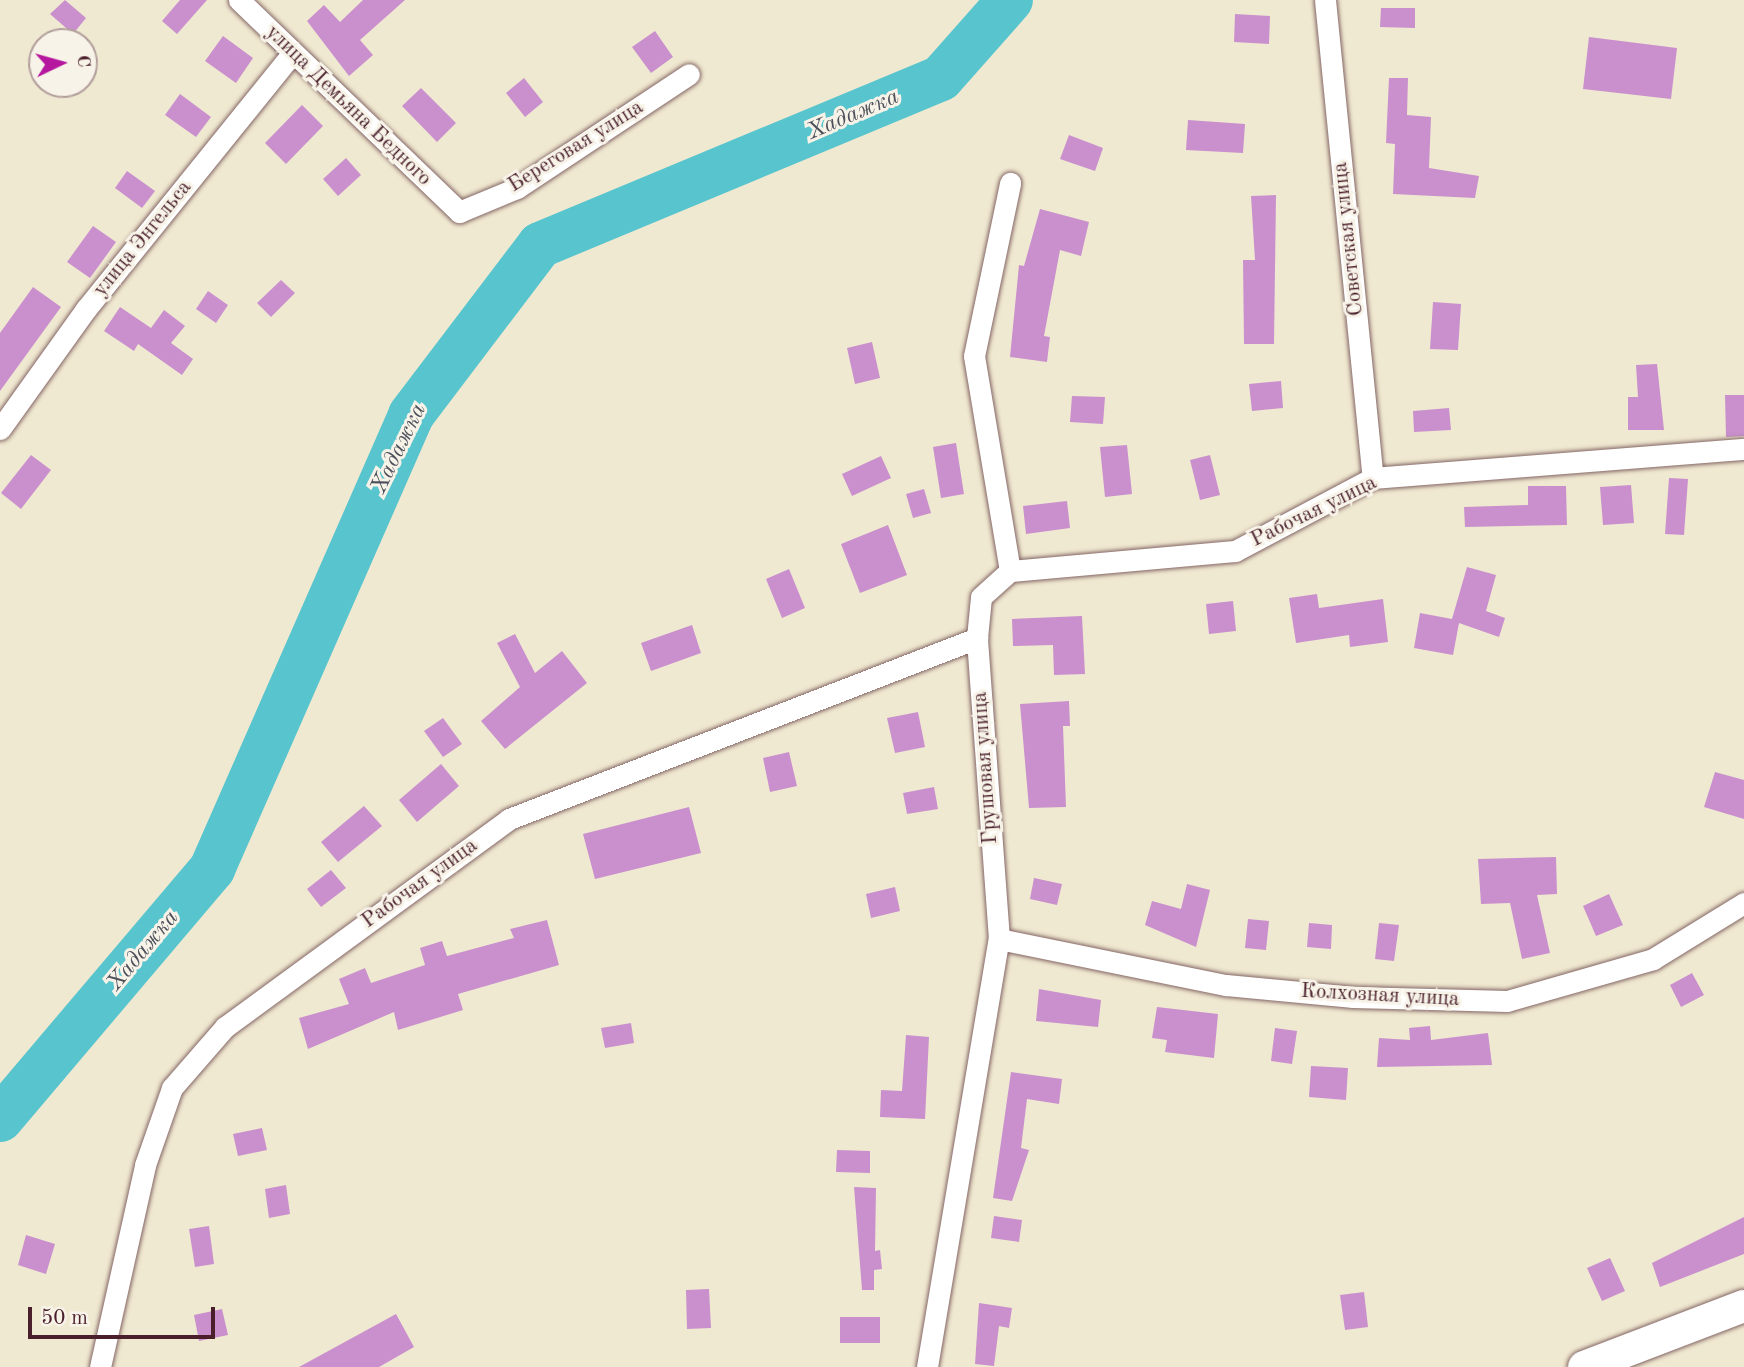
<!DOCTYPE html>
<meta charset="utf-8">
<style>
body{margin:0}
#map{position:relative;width:1744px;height:1367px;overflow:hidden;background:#f0e9d1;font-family:"Old Standard TT",serif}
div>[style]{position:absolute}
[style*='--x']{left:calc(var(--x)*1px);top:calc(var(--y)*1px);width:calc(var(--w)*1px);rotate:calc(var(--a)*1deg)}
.river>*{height:46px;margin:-23px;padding:0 23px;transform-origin:23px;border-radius:23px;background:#58c5ce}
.building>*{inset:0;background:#c990cd}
.roads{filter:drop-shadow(0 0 2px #846665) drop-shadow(0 0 2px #846665)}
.street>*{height:21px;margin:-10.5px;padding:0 10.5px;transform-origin:10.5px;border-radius:10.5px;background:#fff}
.primary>*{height:32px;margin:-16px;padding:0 16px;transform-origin:16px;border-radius:16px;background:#fff}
span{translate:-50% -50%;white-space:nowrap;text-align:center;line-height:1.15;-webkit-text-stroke:6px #f7f3e8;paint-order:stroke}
.street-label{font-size:21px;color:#4a1f2b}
.water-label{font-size:23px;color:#4e515c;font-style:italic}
.north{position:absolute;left:28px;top:28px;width:70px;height:70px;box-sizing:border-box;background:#f7f3e8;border:2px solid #b29e9c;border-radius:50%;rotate:85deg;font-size:19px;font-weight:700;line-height:28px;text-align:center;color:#4a1f2b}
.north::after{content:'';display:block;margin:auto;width:24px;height:32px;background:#b5179e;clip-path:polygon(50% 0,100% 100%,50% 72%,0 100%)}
.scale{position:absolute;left:28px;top:1307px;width:187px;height:32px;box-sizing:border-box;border:4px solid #4a1f2b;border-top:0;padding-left:9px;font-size:21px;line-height:24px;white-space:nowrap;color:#4a1f2b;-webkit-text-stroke:5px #f7f3e8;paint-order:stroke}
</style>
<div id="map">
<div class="river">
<div style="--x:0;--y:1119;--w:328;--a:-49.7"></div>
<div style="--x:212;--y:869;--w:496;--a:-66.3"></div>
<div style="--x:411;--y:415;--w:213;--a:-52.8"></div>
<div style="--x:540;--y:245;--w:434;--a:-22.6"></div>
<div style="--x:941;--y:78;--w:104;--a:-48.5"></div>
</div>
<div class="building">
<div style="clip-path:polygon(65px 0,86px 18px,73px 34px,50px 14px)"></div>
<div style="clip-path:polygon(180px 0,207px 0,177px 34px,162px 21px)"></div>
<div style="clip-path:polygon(363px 0,405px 0,360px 40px,373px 55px,349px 76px,307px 21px,324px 5px,340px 22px)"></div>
<div style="clip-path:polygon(1381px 8px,1415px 8px,1415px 28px,1380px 27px)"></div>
<div style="clip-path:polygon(1235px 14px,1270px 16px,1269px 44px,1234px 42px)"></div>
<div style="clip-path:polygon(655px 31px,673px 57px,651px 73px,632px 47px)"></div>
<div style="clip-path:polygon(223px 36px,253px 58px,236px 83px,205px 61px)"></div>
<div style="clip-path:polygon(1589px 37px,1677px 48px,1671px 99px,1583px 89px)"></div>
<div style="clip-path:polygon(524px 78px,543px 102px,525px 117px,506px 93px)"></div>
<div style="clip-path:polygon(1389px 78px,1408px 78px,1407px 115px,1431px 117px,1429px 168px,1479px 176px,1475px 198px,1393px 194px,1395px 144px,1386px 143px)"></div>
<div style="clip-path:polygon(421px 88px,456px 123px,437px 142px,402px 106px)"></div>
<div style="clip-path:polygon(180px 94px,211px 117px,196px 137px,165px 115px)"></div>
<div style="clip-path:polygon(302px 105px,323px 126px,286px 164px,265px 143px)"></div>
<div style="clip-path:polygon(1188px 120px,1245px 124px,1243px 153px,1186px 150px)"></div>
<div style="clip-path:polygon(1069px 135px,1103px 148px,1095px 171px,1060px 159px)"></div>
<div style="clip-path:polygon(346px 158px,361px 175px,338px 196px,323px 179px)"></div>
<div style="clip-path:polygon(127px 171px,155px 191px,142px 208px,115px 188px)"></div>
<div style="clip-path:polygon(1276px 195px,1274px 344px,1244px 344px,1243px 260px,1255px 260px,1251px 196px)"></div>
<div style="clip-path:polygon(1040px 209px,1089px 222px,1081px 256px,1060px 250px,1044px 336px,1050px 337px,1047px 362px,1010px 357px,1019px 265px,1024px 266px)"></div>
<div style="clip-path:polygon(93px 226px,116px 242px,90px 278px,67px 262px)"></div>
<div style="clip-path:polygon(281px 280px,295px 293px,271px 317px,257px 303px)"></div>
<div style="clip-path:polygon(33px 287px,61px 307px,0 391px,0 333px)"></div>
<div style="clip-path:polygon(208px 291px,228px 305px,216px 323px,196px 309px)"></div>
<div style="clip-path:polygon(1433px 302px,1461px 304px,1458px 350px,1430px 349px)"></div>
<div style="clip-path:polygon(120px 307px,151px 328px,164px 310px,185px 326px,171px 343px,193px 359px,182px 375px,138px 344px,134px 351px,104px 331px)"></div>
<div style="clip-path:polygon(872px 342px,880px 378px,855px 384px,847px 348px)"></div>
<div style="clip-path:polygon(1657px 364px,1664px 430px,1628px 430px,1628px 397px,1638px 397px,1636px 365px)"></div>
<div style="clip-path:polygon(1281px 381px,1283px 408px,1252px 411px,1249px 384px)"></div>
<div style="clip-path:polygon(1725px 395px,1744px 395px,1744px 436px,1726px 437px)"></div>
<div style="clip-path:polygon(1072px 396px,1105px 397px,1103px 424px,1070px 422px)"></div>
<div style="clip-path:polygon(1449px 408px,1451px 430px,1414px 432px,1413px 411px)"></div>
<div style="clip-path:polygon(956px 443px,964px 494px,941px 498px,933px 447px)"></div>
<div style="clip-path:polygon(1127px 445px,1132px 494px,1105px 497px,1100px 447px)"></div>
<div style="clip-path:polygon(31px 455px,51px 470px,21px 509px,1px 493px)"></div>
<div style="clip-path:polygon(1210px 455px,1220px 495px,1200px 500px,1190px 460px)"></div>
<div style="clip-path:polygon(881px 456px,891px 478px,852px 496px,842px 474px)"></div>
<div style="clip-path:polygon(1669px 478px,1688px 479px,1684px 535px,1665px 534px)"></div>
<div style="clip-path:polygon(1631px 485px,1634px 523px,1603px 525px,1600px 487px)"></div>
<div style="clip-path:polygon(1528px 486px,1566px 486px,1567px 525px,1465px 527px,1464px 507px,1528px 505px)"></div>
<div style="clip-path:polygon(924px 489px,931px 513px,913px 518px,906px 494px)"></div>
<div style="clip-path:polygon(1067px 501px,1070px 528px,1026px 534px,1023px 506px)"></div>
<div style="clip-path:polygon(888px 525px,907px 575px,860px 593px,841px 544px)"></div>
<div style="clip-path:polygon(1467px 567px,1496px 575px,1486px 611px,1505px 618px,1499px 637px,1459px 623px,1453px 655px,1414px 648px,1420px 613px,1452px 619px)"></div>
<div style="clip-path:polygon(789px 569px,805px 608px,782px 618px,766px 579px)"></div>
<div style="clip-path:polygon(1317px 594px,1319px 608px,1383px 599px,1388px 642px,1350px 647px,1349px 635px,1296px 643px,1289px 598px)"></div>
<div style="clip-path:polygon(1233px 601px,1236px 631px,1209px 634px,1206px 604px)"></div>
<div style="clip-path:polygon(1082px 616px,1085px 674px,1054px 675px,1053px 645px,1013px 646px,1012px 619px)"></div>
<div style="clip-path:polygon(692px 625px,701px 653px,651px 671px,641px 643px)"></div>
<div style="clip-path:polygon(515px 634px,535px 673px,562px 651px,587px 683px,505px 749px,481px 721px,520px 687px,497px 643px)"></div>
<div style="clip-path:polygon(1069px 701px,1070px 726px,1063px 726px,1066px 807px,1029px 808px,1020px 704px)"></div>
<div style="clip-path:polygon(918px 712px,925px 747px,895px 753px,887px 718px)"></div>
<div style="clip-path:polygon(443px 718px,462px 744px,443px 757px,424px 731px)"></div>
<div style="clip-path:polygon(789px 752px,797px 786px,770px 792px,763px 758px)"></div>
<div style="clip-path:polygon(441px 764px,459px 786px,417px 822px,399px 800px)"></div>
<div style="clip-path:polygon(1715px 772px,1744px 780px,1744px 819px,1704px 807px)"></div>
<div style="clip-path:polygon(934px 787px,938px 809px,907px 814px,903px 793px)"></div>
<div style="clip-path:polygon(364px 806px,382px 826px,338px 862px,321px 842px)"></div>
<div style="clip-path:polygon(689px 807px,701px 853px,595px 879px,583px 834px)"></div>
<div style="clip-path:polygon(1556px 857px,1557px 894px,1537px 895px,1550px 953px,1522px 959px,1510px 903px,1481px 904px,1478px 859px)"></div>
<div style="clip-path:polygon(331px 870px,346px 888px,321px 907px,307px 889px)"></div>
<div style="clip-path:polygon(1034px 878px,1062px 884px,1057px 905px,1030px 899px)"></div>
<div style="clip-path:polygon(1187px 884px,1210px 890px,1196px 947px,1145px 925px,1152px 901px,1181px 909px)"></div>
<div style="clip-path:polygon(895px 887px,900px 911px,871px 918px,866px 894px)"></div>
<div style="clip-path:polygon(1609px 894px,1623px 925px,1596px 936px,1583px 906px)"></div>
<div style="clip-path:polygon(1248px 919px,1269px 921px,1266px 950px,1245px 948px)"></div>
<div style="clip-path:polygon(547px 920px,559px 965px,458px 994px,463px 1010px,398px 1030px,394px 1012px,308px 1049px,299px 1018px,349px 1004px,339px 979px,365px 968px,371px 983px,425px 965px,420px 948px,442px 941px,447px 956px,514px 938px,510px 929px)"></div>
<div style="clip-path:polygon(1309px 923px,1332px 925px,1331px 949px,1307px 947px)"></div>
<div style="clip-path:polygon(1379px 923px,1399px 925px,1394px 961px,1375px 959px)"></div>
<div style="clip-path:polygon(1692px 973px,1704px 995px,1681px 1007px,1670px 985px)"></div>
<div style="clip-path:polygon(1039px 989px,1101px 1000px,1098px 1027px,1036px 1021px)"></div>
<div style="clip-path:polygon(1157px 1007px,1218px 1014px,1214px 1058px,1165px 1052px,1167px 1040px,1152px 1038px)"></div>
<div style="clip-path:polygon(631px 1023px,634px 1043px,605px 1048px,601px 1028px)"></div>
<div style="clip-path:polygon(1430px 1026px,1431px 1040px,1488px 1033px,1492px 1065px,1377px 1067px,1379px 1038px,1410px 1040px,1409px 1028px)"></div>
<div style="clip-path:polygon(1275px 1028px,1297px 1031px,1292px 1064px,1271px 1061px)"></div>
<div style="clip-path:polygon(906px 1035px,929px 1037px,925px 1119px,880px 1117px,881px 1090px,902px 1091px)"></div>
<div style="clip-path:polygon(1311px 1066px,1348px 1068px,1346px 1100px,1309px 1097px)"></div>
<div style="clip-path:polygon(1011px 1072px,1062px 1079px,1059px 1104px,1027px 1099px,1021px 1148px,1029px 1150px,1012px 1201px,993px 1198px)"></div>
<div style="clip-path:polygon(262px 1128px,267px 1150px,238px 1156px,233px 1134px)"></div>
<div style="clip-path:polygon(837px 1150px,870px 1151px,870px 1173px,836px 1172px)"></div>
<div style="clip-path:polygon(286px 1185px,290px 1214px,269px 1218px,265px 1189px)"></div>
<div style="clip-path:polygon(854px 1187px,876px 1188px,875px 1251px,880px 1250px,882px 1269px,874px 1270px,874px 1290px,862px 1290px)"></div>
<div style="clip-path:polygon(994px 1216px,1022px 1220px,1019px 1242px,991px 1238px)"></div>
<div style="clip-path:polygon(1744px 1217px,1744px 1254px,1660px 1287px,1652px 1263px)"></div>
<div style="clip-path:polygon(209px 1226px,214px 1264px,195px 1267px,189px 1229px)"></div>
<div style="clip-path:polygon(26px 1235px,55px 1244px,46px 1274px,18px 1265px)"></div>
<div style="clip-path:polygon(1610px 1258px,1625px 1291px,1602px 1301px,1587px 1268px)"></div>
<div style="clip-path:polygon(709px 1289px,711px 1328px,687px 1329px,686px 1290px)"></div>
<div style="clip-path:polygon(1364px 1292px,1368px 1327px,1345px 1330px,1340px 1295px)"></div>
<div style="clip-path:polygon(979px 1303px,1012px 1308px,1009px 1328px,999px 1326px,994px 1366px,975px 1364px)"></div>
<div style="clip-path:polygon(222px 1309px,228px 1335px,199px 1341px,194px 1315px)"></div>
<div style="clip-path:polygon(396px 1314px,414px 1347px,379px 1367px,299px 1367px)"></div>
<div style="clip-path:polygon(840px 1317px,880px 1317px,880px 1343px,840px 1343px)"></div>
</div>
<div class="roads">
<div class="street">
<div style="--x:239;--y:0;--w:306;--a:43.9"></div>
<div style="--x:459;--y:212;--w:63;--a:-22.5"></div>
<div style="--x:517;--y:188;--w:206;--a:-33.5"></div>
<div style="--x:1325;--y:0;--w:480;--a:84.3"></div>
<div style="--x:0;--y:429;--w:148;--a:-54.4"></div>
<div style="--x:86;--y:309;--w:328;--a:-51.1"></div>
<div style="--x:1010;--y:571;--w:226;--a:-5.1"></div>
<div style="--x:1235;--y:551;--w:156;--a:-27.9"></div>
<div style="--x:1373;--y:478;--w:372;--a:-4.5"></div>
<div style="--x:999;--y:939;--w:232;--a:11.5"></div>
<div style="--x:1226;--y:985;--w:128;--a:5.4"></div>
<div style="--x:1353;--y:997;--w:154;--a:1.5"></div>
<div style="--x:1507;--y:1001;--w:152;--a:-16"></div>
<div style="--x:1653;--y:959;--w:107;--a:-31.6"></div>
<div style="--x:100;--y:1367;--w:207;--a:-77.4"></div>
<div style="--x:145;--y:1165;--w:82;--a:-70.7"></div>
<div style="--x:172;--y:1088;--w:81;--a:-49"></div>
<div style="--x:225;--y:1027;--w:352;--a:-36.2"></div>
<div style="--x:509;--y:819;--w:502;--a:-21.14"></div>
<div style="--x:927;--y:1367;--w:434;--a:-80.5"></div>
<div style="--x:999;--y:939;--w:302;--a:-94.2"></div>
<div style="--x:977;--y:638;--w:41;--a:-84.4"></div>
<div style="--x:981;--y:597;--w:39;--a:-42"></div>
<div style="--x:1010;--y:571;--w:218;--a:-99.5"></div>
<div style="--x:974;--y:356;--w:177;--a:-78.2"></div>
</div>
<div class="primary">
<div style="--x:1584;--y:1367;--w:171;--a:-20.9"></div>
</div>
</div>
<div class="street-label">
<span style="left:348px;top:106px;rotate:44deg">улица Демьяна Бедного</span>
<span style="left:576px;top:147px;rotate:-32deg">Береговая улица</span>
<span style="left:143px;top:239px;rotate:-51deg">улица Энгельса</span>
<span style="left:1349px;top:239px;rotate:-96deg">Советская улица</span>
<span style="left:1314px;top:512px;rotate:-26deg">Рабочая улица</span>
<span style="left:986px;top:768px;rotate:-94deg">Грушовая улица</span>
<span style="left:420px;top:884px;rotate:-36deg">Рабочая улица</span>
<span style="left:1380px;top:996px;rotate:3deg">Колхозная улица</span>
</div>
<div class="water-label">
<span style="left:853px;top:115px;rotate:-23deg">Хадажка</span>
<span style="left:399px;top:449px;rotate:-64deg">Хадажка</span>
<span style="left:143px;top:951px;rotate:-50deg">Хадажка</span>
</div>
<div class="north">С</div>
<div class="scale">50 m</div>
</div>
